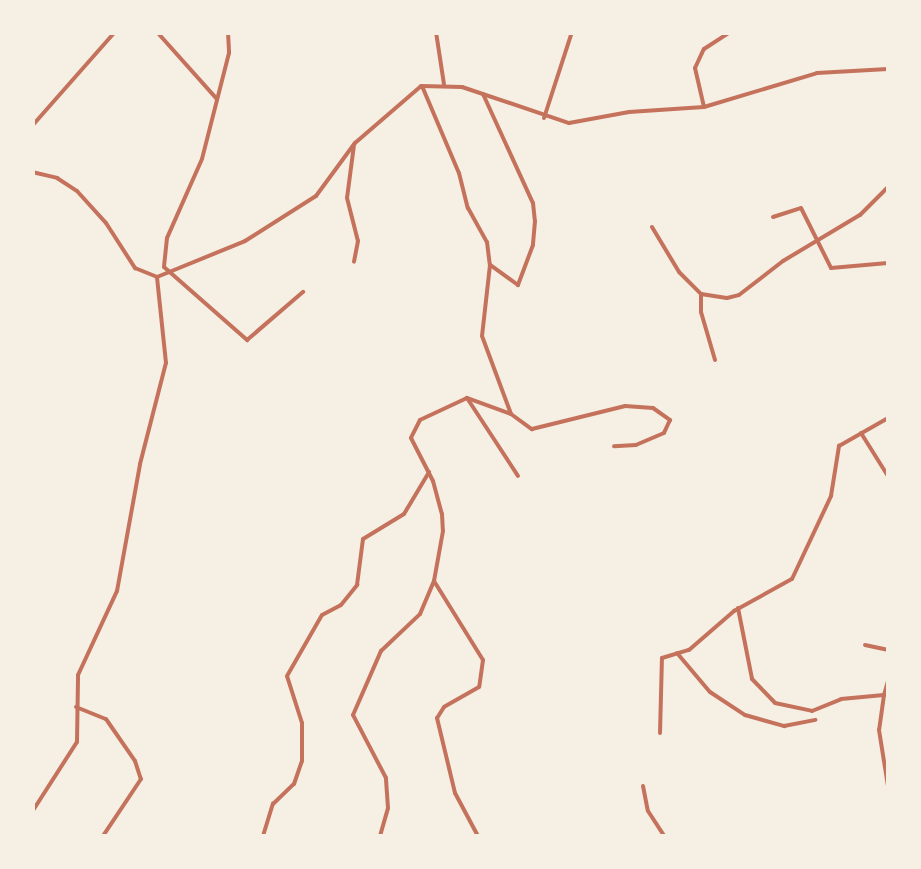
<!DOCTYPE html>
<style>
body{margin:0}
#map{position:relative;width:921px;height:869px;overflow:hidden;background:#f6efe4;font-family:"Archivo Narrow",sans-serif}
div>[style]{position:absolute}
[style*='--x']{left:calc(var(--x)*1px);top:calc(var(--y)*1px);width:calc(var(--w)*1px);rotate:calc(var(--a)*1deg)}
.minor>*{height:4px;margin:-2px;padding:0 2px;transform-origin:2px;border-radius:2px;background:#c5725c}
span{translate:-50% -50%;white-space:nowrap;text-align:center;line-height:1.15;-webkit-text-stroke:8px #f6efe4;paint-order:stroke}
.frame{position:absolute;inset:0;border:35px solid #f6efe4;pointer-events:none}
</style>
<div id="map">
<div class="minor">
<div style="--x:157;--y:32;--w:90;--a:48.2"></div>
<div style="--x:228;--y:32;--w:21;--a:87"></div>
<div style="--x:229;--y:53;--w:109;--a:104.3"></div>
<div style="--x:202;--y:159;--w:86;--a:113.9"></div>
<div style="--x:167;--y:238;--w:29;--a:96"></div>
<div style="--x:164;--y:267;--w:111;--a:41.3"></div>
<div style="--x:247;--y:340;--w:74;--a:-40.6"></div>
<div style="--x:436;--y:32;--w:53;--a:81.3"></div>
<div style="--x:422;--y:86;--w:95;--a:67"></div>
<div style="--x:459;--y:173;--w:36;--a:76"></div>
<div style="--x:468;--y:208;--w:39;--a:61"></div>
<div style="--x:487;--y:242;--w:23;--a:83"></div>
<div style="--x:490;--y:265;--w:71;--a:96.4"></div>
<div style="--x:482;--y:336;--w:83;--a:69.6"></div>
<div style="--x:511;--y:414;--w:47;--a:-160"></div>
<div style="--x:467;--y:398;--w:52;--a:154.9"></div>
<div style="--x:420;--y:420;--w:20;--a:117"></div>
<div style="--x:411;--y:438;--w:48;--a:62.9"></div>
<div style="--x:433;--y:481;--w:34;--a:75"></div>
<div style="--x:442;--y:514;--w:17;--a:87"></div>
<div style="--x:443;--y:531;--w:51;--a:100.2"></div>
<div style="--x:434;--y:581;--w:93;--a:58.2"></div>
<div style="--x:483;--y:660;--w:27;--a:98"></div>
<div style="--x:479;--y:687;--w:40;--a:150.3"></div>
<div style="--x:444;--y:707;--w:13;--a:122"></div>
<div style="--x:437;--y:718;--w:77;--a:76.5"></div>
<div style="--x:455;--y:793;--w:49;--a:61.9"></div>
<div style="--x:483;--y:94;--w:120;--a:65.4"></div>
<div style="--x:533;--y:203;--w:18;--a:84"></div>
<div style="--x:535;--y:221;--w:24;--a:95"></div>
<div style="--x:533;--y:245;--w:43;--a:110.6"></div>
<div style="--x:518;--y:285;--w:34;--a:-144"></div>
<div style="--x:704;--y:107;--w:40;--a:-103"></div>
<div style="--x:695;--y:68;--w:21;--a:-65"></div>
<div style="--x:704;--y:49;--w:31;--a:-33"></div>
<div style="--x:544;--y:118;--w:90;--a:-72"></div>
<div style="--x:32;--y:126;--w:125;--a:-48.6"></div>
<div style="--x:354;--y:145;--w:53;--a:97.5"></div>
<div style="--x:347;--y:198;--w:44;--a:75.7"></div>
<div style="--x:358;--y:241;--w:21;--a:101"></div>
<div style="--x:32;--y:172;--w:26;--a:13"></div>
<div style="--x:57;--y:178;--w:24;--a:33"></div>
<div style="--x:77;--y:191;--w:43;--a:47.8"></div>
<div style="--x:106;--y:223;--w:54;--a:57.2"></div>
<div style="--x:135;--y:268;--w:24;--a:22"></div>
<div style="--x:157;--y:277;--w:95;--a:-22.2"></div>
<div style="--x:245;--y:241;--w:84;--a:-32.4"></div>
<div style="--x:316;--y:196;--w:66;--a:-53.7"></div>
<div style="--x:355;--y:143;--w:87;--a:-40.8"></div>
<div style="--x:421;--y:86;--w:41;--a:1.4"></div>
<div style="--x:462;--y:87;--w:113;--a:18.6"></div>
<div style="--x:569;--y:123;--w:61;--a:-10.4"></div>
<div style="--x:629;--y:112;--w:75;--a:-3.8"></div>
<div style="--x:704;--y:107;--w:118;--a:-16.7"></div>
<div style="--x:817;--y:73;--w:71;--a:-3.2"></div>
<div style="--x:773;--y:217;--w:29;--a:-18"></div>
<div style="--x:801;--y:208;--w:67;--a:63.4"></div>
<div style="--x:831;--y:268;--w:57;--a:-5"></div>
<div style="--x:652;--y:227;--w:52;--a:59"></div>
<div style="--x:679;--y:272;--w:31;--a:45"></div>
<div style="--x:701;--y:294;--w:26;--a:9"></div>
<div style="--x:727;--y:298;--w:12;--a:-14"></div>
<div style="--x:739;--y:295;--w:56;--a:-37.7"></div>
<div style="--x:783;--y:261;--w:90;--a:-30.9"></div>
<div style="--x:860;--y:215;--w:40;--a:-45"></div>
<div style="--x:701;--y:294;--w:18;--a:90"></div>
<div style="--x:701;--y:312;--w:50;--a:73.7"></div>
<div style="--x:467;--y:398;--w:93;--a:56.8"></div>
<div style="--x:511;--y:414;--w:26;--a:36"></div>
<div style="--x:532;--y:429;--w:96;--a:-13.9"></div>
<div style="--x:625;--y:406;--w:28;--a:4"></div>
<div style="--x:653;--y:408;--w:21;--a:35"></div>
<div style="--x:670;--y:420;--w:14;--a:115"></div>
<div style="--x:664;--y:433;--w:30;--a:157"></div>
<div style="--x:636;--y:445;--w:22;--a:177"></div>
<div style="--x:861;--y:433;--w:51;--a:57.9"></div>
<div style="--x:738;--y:608;--w:72;--a:78.8"></div>
<div style="--x:752;--y:679;--w:33;--a:46"></div>
<div style="--x:775;--y:703;--w:38;--a:12"></div>
<div style="--x:812;--y:711;--w:31;--a:-22"></div>
<div style="--x:841;--y:699;--w:43;--a:-5.3"></div>
<div style="--x:884;--y:695;--w:35;--a:98"></div>
<div style="--x:879;--y:730;--w:57;--a:80.9"></div>
<div style="--x:865;--y:645;--w:24;--a:12"></div>
<div style="--x:677;--y:653;--w:51;--a:49.8"></div>
<div style="--x:710;--y:692;--w:42;--a:33.3"></div>
<div style="--x:745;--y:715;--w:41;--a:15.8"></div>
<div style="--x:784;--y:726;--w:32;--a:-11"></div>
<div style="--x:884;--y:695;--w:15;--a:-74"></div>
<div style="--x:76;--y:707;--w:32;--a:22"></div>
<div style="--x:106;--y:719;--w:51;--a:55.4"></div>
<div style="--x:135;--y:761;--w:19;--a:72"></div>
<div style="--x:141;--y:779;--w:69;--a:123.7"></div>
<div style="--x:660;--y:733;--w:75;--a:-88.5"></div>
<div style="--x:662;--y:658;--w:28;--a:-17"></div>
<div style="--x:689;--y:650;--w:60;--a:-40.9"></div>
<div style="--x:734;--y:611;--w:66;--a:-28.9"></div>
<div style="--x:792;--y:579;--w:92;--a:-64.8"></div>
<div style="--x:831;--y:496;--w:51;--a:-80.9"></div>
<div style="--x:839;--y:446;--w:56;--a:-29.7"></div>
<div style="--x:643;--y:786;--w:25;--a:79"></div>
<div style="--x:648;--y:811;--w:30;--a:57"></div>
<div style="--x:32;--y:812;--w:83;--a:-57.3"></div>
<div style="--x:77;--y:742;--w:67;--a:-89.1"></div>
<div style="--x:78;--y:675;--w:93;--a:-65.1"></div>
<div style="--x:117;--y:591;--w:129;--a:-79.7"></div>
<div style="--x:140;--y:464;--w:104;--a:-75.6"></div>
<div style="--x:166;--y:363;--w:86;--a:-96"></div>
<div style="--x:263;--y:836;--w:34;--a:-73"></div>
<div style="--x:273;--y:804;--w:29;--a:-44"></div>
<div style="--x:294;--y:784;--w:24;--a:-71"></div>
<div style="--x:302;--y:761;--w:38;--a:-90"></div>
<div style="--x:302;--y:723;--w:49;--a:-107.7"></div>
<div style="--x:287;--y:676;--w:70;--a:-60.2"></div>
<div style="--x:322;--y:615;--w:21;--a:-28"></div>
<div style="--x:341;--y:605;--w:26;--a:-51"></div>
<div style="--x:357;--y:585;--w:46;--a:-82.6"></div>
<div style="--x:363;--y:539;--w:48;--a:-31.4"></div>
<div style="--x:404;--y:514;--w:49;--a:-59.2"></div>
<div style="--x:380;--y:836;--w:29;--a:-74"></div>
<div style="--x:388;--y:808;--w:30;--a:-94"></div>
<div style="--x:386;--y:778;--w:71;--a:-117.6"></div>
<div style="--x:353;--y:715;--w:70;--a:-66.4"></div>
<div style="--x:381;--y:651;--w:54;--a:-43.5"></div>
<div style="--x:420;--y:614;--w:36;--a:-67"></div>
</div>
<div class="frame"></div>
</div>
